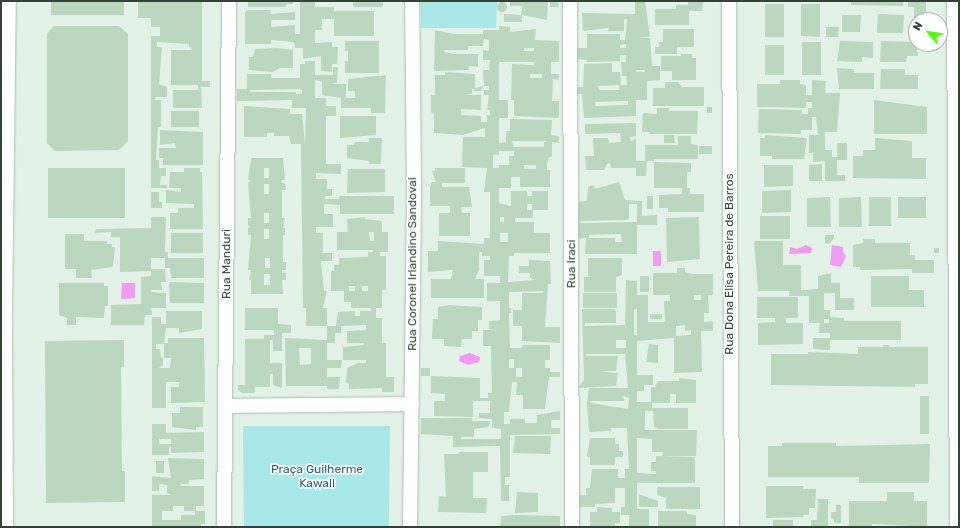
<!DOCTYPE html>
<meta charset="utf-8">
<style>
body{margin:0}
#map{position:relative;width:960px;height:528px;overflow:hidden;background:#e3f2e7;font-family:Rubik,sans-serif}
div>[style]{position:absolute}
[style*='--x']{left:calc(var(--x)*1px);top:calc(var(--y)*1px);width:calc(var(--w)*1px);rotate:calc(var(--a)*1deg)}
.green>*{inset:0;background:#a9e8e9}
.water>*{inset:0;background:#f19bf3}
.building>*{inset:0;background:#bbd7c0}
.round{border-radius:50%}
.roads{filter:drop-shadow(0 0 1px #a8c1ae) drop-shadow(0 0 1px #a8c1ae)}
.minor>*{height:14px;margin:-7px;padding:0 7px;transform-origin:7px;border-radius:7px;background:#fff}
.tertiary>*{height:17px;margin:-8.5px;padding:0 8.5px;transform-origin:8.5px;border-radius:8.5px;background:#fff}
span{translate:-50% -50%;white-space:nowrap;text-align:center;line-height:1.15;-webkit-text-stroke:3.5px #fff;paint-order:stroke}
.street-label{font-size:12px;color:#334436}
.park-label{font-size:12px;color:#246878}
.frame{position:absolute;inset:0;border:2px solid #334436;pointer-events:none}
.north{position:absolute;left:908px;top:12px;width:40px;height:40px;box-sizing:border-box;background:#fff;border:1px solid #adb4af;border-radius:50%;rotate:300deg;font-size:11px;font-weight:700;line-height:16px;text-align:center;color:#334436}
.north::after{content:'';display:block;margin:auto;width:14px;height:18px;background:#51ff0d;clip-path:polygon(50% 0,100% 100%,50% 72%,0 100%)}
</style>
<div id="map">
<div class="green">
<div style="clip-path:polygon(421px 1px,497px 1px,496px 28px,421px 28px)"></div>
<div style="clip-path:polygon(243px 426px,390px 426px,389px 527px,244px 527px)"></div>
</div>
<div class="water">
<div style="clip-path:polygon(806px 245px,812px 248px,811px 253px,789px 254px,790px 247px,797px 249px)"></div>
<div style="clip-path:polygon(832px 245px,843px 247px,843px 252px,846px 256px,841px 267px,830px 265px)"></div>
<div style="clip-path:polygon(653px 251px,661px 251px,661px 266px,653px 266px)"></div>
<div style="clip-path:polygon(122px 283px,135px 283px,135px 298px,121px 299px)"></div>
<div style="clip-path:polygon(470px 353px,480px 357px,479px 362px,468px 365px,459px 361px,460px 356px)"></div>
</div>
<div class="building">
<div style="clip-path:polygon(51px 1px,124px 1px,124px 15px,51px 15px)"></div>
<div style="clip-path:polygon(138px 1px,202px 1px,202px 81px,210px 81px,210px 87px,201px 87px,202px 108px,173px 108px,173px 90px,198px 90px,198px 85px,171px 85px,171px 50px,192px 50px,191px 47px,189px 47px,189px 44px,157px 42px,157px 47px,162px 47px,159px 84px,167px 87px,167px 97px,155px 97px,155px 100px,161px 100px,161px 127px,158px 127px,156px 160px,159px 160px,159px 168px,166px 168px,166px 176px,161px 176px,160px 185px,167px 185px,167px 188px,151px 188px,151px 36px,160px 36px,160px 27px,151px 27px,151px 18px,138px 18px)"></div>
<div style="clip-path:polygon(248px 1px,293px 1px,293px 4px,286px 4px,286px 7px,248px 7px)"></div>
<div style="clip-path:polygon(300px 1px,315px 1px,315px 7px,334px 7px,334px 11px,374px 11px,374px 36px,334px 36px,334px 19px,322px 19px,322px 30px,315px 30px,315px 43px,332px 42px,332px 47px,338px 47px,337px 64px,332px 64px,332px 72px,321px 71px,321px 56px,303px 59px,303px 48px,295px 48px,294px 42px,271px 40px,271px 44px,245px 44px,245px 12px,248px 10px,271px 10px,270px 14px,295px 12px,295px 20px,271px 20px,271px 27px,295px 25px,295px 34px,300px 34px)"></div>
<div style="clip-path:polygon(353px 1px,383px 1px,383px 7px,353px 7px)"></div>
<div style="clip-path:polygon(510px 1px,548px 1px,547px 20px,522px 15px,522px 22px,504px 22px,504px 14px,521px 15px,522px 6px,510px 6px)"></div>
<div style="clip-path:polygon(550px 1px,558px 1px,559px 7px,550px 7px)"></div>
<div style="clip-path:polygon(evenodd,635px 1px,645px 1px,650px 37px,638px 38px,650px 38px,652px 66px,660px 66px,660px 80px,647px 81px,647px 100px,636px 100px,636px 116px,584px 118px,582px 94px,576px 94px,576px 87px,583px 87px,584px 64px,612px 63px,612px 72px,620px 72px,621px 85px,627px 85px,626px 76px,622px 76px,621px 62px,626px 62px,626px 55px,620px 55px,620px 61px,587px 62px,587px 60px,576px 59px,576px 48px,587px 48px,587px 34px,620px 34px,620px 40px,625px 40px,627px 19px,624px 19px,624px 31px,608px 31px,609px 28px,583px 31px,582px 13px,635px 14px,635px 1px,626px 44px,626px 48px,620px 48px,620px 45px,626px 44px,635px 1px,636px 70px,645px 70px,645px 72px,636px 72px,636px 70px,635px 1px,619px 85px,619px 90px,599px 90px,598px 86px,619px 85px,635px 1px,628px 101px,628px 105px,595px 106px,595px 102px,628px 101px)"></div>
<div style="clip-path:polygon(688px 1px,703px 1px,702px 11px,689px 11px,689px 25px,655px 25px,655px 9px,676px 9px,676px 5px,688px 5px)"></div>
<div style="clip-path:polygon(851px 1px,903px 1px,903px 6px,851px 5px)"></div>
<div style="clip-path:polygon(908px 1px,926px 1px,926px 19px,914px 19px,914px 7px,908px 7px)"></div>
<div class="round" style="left:497px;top:2px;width:10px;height:10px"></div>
<div style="clip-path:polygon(765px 4px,784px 4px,784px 37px,765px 37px)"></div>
<div style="clip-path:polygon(801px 4px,820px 4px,820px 37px,801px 36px)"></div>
<div style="clip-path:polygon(878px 14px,904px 15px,903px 33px,877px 33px)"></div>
<div style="clip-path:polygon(842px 15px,861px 15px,860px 32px,842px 32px)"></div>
<div style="clip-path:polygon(54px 26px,119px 26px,128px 34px,128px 141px,119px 150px,55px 151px,47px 143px,47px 34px)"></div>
<div style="clip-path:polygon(evenodd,499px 26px,510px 27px,510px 32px,536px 29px,535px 40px,559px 41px,559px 62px,551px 62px,551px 74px,559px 74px,559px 80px,553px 79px,552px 101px,559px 101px,559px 118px,514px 116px,514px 100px,511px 100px,512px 64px,534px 65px,534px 62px,499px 62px,499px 100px,508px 100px,508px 118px,499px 118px,499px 143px,506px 142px,506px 131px,510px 131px,510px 119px,552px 120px,551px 135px,559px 136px,559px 143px,552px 142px,552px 157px,549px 157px,547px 165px,547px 170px,550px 170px,550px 187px,520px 187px,520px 177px,511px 177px,511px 188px,499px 188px,499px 203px,511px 206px,511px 191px,527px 191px,527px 196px,532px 196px,532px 191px,548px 191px,548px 210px,532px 210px,532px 204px,527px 204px,527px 210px,533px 210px,533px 218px,515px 218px,515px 222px,534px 222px,534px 233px,550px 233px,550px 253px,514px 253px,514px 256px,509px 256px,508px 282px,536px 280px,530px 278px,530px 273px,519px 273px,519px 266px,529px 266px,529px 260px,550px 261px,551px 284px,548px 284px,545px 327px,560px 327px,560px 343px,522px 341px,522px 326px,513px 326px,513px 310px,522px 310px,522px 293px,542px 293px,543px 291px,509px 292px,509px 308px,511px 308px,511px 313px,509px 313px,510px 348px,522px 348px,522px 345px,550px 345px,550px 360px,545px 360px,545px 368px,550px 368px,550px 372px,560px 372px,560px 377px,549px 377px,545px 409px,523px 409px,523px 395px,516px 395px,517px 382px,512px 382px,509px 412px,504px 412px,504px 424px,510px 424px,510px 419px,525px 419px,525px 423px,537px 423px,537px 415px,560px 411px,560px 420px,551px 420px,551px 428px,560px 428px,560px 434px,510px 435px,510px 477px,505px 477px,505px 485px,509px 485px,509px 501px,501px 501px,500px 446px,453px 447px,453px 436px,421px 434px,421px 418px,472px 418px,472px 421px,490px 421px,489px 427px,474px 429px,474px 437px,461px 437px,461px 439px,501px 439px,501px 429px,492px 428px,492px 419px,479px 418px,479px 413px,490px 413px,490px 401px,473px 401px,473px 417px,434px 416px,434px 401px,445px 401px,445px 394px,431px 393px,431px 376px,480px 378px,480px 398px,488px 398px,488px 393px,492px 393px,491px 346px,483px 346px,483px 330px,495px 330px,489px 329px,489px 321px,500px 320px,500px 301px,487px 301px,487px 283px,500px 283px,500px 276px,484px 276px,484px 260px,490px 260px,490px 256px,482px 256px,482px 252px,479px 252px,479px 270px,475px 279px,484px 279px,484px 298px,431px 298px,431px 279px,451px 279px,453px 270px,428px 272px,428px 251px,438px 251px,438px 241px,484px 244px,484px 238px,490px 238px,490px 192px,484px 192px,487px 168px,462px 167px,463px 137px,485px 137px,485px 128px,463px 135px,434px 133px,434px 114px,431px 112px,431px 95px,435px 95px,435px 75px,445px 75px,445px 72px,475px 74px,475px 88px,484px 86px,481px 91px,473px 91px,475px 89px,472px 89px,472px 94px,464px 95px,481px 95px,481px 110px,461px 109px,461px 115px,481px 116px,481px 122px,487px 122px,487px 115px,490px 115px,490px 110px,487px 110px,489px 95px,484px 95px,484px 90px,489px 90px,489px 86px,484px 86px,483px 70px,489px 70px,490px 60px,483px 60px,483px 50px,489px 51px,489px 40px,484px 39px,483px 46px,468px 46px,468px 50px,444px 50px,444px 52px,454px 54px,478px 54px,478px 67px,469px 66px,469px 70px,434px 71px,435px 30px,454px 34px,483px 34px,483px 30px,499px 30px,499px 26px,524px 48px,534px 48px,534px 51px,524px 51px,524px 48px,499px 26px,530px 74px,542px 74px,542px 78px,530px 78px,530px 74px,499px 26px,512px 141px,546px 141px,546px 142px,544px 142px,544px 147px,514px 147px,512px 141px,499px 26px,499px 151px,514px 151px,514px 156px,509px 156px,509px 165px,499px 165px,499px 168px,493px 168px,493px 155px,499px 155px,499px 151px,499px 26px,524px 165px,536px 165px,536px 169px,524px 169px,524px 165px,499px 26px,500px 217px,504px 217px,504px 222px,500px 222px,500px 217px,499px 26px,500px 233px,508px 233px,508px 242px,500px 242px,500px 233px,499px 26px,509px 359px,514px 359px,514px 368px,509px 368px,509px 359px,499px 26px,516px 368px,522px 368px,522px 377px,516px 377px,516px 368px)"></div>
<div style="clip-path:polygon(826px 27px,839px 27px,838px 37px,826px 37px)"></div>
<div style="clip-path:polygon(663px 29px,694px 29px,694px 47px,677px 47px,677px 54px,655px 54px,655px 47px,659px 47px,659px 42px,663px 42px)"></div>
<div style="clip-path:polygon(345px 41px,379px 41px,379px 73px,345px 73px,345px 61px,348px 61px,348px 51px,345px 51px)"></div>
<div style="clip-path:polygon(840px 41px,873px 42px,873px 58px,862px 57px,862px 62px,837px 61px)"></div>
<div style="clip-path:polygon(881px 41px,916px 42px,918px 56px,907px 56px,906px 62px,880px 62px)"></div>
<div style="clip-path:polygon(802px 42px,821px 42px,821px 75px,802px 75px)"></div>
<div style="clip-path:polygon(765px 45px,784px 45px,784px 75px,765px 75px)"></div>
<div style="clip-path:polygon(278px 48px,293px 50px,293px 68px,280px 68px,273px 72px,249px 70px,249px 57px,253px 57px,255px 49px)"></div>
<div style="clip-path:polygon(681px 54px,692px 54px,692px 58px,696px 58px,696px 80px,672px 80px,672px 71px,661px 71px,661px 56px,681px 56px)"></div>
<div style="clip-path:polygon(evenodd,305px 61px,315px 61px,315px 75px,333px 75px,333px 67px,338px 67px,337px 83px,331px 84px,346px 84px,346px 98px,355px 98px,355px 91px,348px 91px,348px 79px,386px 75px,385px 113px,371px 113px,371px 108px,341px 108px,341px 98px,322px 95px,322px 82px,315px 80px,315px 98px,326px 98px,326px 106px,336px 106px,336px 116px,326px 116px,326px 164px,341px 164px,341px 174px,316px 173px,316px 179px,327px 179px,327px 189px,332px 189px,332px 196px,325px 196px,325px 199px,339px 199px,340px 196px,394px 196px,394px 214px,340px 214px,340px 205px,324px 204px,324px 214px,333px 214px,333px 227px,316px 227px,316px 233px,323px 233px,323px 253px,332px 253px,332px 261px,321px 261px,324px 291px,327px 291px,323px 308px,327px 308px,327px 326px,336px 326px,338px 312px,355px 311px,355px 316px,360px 316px,360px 311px,371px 311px,371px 308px,351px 308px,351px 302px,344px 302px,344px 291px,331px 291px,331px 271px,334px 271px,334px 265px,339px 265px,339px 258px,368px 257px,368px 252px,373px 252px,373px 250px,337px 250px,337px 232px,348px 232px,347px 219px,365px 217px,365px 219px,382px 221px,382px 232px,388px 232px,388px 252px,380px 252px,380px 256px,386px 256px,386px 290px,382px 290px,382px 308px,376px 308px,376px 318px,382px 318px,382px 343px,386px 343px,386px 377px,394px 377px,394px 392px,382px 392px,382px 388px,349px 389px,349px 383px,346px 383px,347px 368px,358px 363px,366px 363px,366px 360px,343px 360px,343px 347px,364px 345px,364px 343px,347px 343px,347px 331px,366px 330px,366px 325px,341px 326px,341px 333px,335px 333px,335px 343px,327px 343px,327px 360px,342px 360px,341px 368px,327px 368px,327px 377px,340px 377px,339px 389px,327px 389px,327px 386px,286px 386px,285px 338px,327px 340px,327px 326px,306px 326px,306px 308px,303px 308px,301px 144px,291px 144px,289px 136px,274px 136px,274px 133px,267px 133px,267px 137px,244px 137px,244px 106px,290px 109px,290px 114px,302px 114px,305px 144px,306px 108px,292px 108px,292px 100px,237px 101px,237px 89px,247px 89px,247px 74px,271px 74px,271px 78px,300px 78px,300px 64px,305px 64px,305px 61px,302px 89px,302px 94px,296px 94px,296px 92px,250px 92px,250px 90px,302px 89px,305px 61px,369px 232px,374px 232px,374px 241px,370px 241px,369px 232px,305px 61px,349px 286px,355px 286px,355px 291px,349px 291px,349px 286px,305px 61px,362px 286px,368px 286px,368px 291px,362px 291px,362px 286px,305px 61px,299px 348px,311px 348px,311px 364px,300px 365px,299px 348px)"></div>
<div style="clip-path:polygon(837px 68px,854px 69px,854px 73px,874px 73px,874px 89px,839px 89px)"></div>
<div style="clip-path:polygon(881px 69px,905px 69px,905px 75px,918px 75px,918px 89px,880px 89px)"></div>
<div style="clip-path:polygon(780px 80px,800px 80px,800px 84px,806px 85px,806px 95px,812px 95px,812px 80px,826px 81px,825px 93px,840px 93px,837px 132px,825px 132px,825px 150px,832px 150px,832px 157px,837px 157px,837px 143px,847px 143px,847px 160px,837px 160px,837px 175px,845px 175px,845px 181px,825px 181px,825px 161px,813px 162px,813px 153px,809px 153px,809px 135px,818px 135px,816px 117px,812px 117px,812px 130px,801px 130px,801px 134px,758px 133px,759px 109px,802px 110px,802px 114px,808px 114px,808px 108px,812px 108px,812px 102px,806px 102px,806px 108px,757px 107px,757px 84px,780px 84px)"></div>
<div style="clip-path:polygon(665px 82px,678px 82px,682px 87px,704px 87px,704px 106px,653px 106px,653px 88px,665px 88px)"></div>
<div style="clip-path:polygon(874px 100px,927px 107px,927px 134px,874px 134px)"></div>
<div style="clip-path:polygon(707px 107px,712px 107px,712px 113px,707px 113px)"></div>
<div style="clip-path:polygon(657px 108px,669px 108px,669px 111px,698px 111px,697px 134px,650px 134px,650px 132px,642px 132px,643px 113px,657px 114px)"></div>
<div style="clip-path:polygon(171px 111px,199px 111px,199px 127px,171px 127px)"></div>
<div style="clip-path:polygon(340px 116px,376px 116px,376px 135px,340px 138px)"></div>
<div style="clip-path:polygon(636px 123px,636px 136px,630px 137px,630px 141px,636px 139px,636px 161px,645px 161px,645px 145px,678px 145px,678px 136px,691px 136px,691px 144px,698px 145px,698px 159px,654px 159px,654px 161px,647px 161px,646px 176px,636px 176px,636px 168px,611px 168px,610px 163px,607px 164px,604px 170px,586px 170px,585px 156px,594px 156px,593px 138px,608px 138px,609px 143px,621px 142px,620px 133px,585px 134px,585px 124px)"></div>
<div style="clip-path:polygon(160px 130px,203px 132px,203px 165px,163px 165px,163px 158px,159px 158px,159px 148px,176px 148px,175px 143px,160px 145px)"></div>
<div style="clip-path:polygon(664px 135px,674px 135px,675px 143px,664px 143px)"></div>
<div style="clip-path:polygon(765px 135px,807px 138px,804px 159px,772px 159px,772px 156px,760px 156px,760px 138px,765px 138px)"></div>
<div style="clip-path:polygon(369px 138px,382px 138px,381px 164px,369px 164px,369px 161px,347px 158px,347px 145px,354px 145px,355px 142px,369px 142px)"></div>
<div style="clip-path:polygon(875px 138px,912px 141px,912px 158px,926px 158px,926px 179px,853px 178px,853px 156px,863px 156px,863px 150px,875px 150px)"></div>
<div style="clip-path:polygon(699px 146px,712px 146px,712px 154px,699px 154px)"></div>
<div style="clip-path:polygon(evenodd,251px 158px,283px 158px,285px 180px,282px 180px,282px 183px,285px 183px,286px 190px,282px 190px,282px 218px,285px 218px,283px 228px,285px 228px,285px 235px,283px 235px,283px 262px,286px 262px,286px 270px,282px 270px,282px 273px,286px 273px,286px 280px,282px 280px,283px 294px,251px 294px,251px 280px,249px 280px,251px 270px,248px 270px,251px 235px,248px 235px,248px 227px,251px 228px,248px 225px,248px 218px,251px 218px,248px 183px,251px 180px,248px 180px,251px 158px,264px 168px,269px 168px,269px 178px,264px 178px,264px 168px,251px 158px,264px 184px,269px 184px,269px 194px,264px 194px,264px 184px,251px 158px,264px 213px,269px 213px,269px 223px,264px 223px,264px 213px,251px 158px,264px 229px,269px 229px,269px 239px,264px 239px,264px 229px,251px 158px,265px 258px,270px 258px,270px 268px,265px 268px,265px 258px,251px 158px,264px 274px,270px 274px,270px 285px,264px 285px,264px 274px)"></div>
<div style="clip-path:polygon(654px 162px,691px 163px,691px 172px,687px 172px,687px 188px,690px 188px,690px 194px,704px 194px,704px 212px,668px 212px,668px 208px,659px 208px,659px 195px,682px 194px,682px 188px,654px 188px)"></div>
<div style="clip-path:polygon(822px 164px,822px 181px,809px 181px,809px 165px)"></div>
<div style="clip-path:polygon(764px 165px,793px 165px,793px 186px,764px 187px)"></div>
<div style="clip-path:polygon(48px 168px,125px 168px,125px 218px,48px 218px)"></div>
<div style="clip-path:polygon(184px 168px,200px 168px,200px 172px,202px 172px,203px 229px,170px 229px,170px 213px,178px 213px,178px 208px,194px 208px,194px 204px,166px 203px,166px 190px,181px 192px,181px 188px,169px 188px,170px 172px,184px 172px)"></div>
<div style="clip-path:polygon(435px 168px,465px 168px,465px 183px,442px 183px,442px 187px,469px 187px,472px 207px,461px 207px,462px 213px,470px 213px,470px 236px,439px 236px,439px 213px,450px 213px,450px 206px,430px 206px,430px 187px,432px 182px,436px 182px,432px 171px,435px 171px)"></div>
<div style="clip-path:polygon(348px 169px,385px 169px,385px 192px,347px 193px)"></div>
<div style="clip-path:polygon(evenodd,619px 182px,625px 200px,642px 201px,642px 216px,657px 215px,657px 225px,637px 225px,637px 254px,585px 254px,586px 238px,577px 239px,577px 202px,587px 201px,588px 187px,593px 185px,595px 189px,619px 182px,629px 204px,637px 204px,637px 222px,580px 223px,580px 221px,626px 220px,629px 219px,629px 204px,619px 182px,621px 234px,622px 242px,615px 242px,615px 238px,589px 238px,589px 235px,621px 234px)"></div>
<div style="clip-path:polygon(791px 190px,791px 212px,762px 213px,762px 191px)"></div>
<div style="clip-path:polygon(151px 192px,159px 192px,159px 202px,162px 202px,162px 208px,151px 208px)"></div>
<div style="clip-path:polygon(647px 196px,653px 196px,653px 209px,647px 209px)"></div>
<div style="clip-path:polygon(830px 197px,831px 227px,807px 227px,807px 198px)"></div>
<div style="clip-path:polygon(861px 197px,862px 227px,839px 227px,839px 198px)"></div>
<div style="clip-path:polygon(869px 197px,891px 197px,891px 226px,869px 226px)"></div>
<div style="clip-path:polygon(898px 197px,926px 197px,926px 218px,898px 218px)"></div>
<div style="clip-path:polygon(760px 216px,790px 216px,790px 239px,760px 239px)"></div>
<div style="clip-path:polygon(151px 217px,166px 217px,165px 252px,168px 252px,168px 258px,204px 258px,204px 278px,171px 278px,170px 268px,165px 268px,165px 258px,151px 258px,151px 269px,165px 269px,166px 282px,161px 282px,162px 290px,151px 290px,152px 292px,166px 293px,166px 308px,151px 308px,152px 315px,145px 315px,144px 325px,111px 325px,111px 305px,141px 304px,141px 277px,151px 276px,151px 271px,120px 272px,120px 237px,111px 237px,111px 232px,95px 233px,96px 229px,151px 228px)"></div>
<div style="clip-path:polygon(699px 217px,700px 259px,667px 262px,666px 218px)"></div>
<div style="clip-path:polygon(171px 233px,203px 233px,203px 253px,171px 253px)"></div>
<div style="clip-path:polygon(65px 234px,84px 234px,84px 241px,107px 241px,107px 244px,112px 244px,112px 247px,115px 247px,113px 267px,91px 270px,92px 278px,76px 278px,76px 269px,65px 269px)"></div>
<div style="clip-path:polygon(825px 235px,834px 235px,834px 238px,829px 244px,825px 243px)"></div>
<div style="clip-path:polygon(863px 239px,875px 239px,875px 243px,910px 243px,910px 255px,915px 255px,915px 260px,934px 260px,934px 273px,912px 273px,912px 269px,860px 270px,860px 267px,853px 267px,853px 245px,863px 243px)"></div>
<div style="clip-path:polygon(evenodd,754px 241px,783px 241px,783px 265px,801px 265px,801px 290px,818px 289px,818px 276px,831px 273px,831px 283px,840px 283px,840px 298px,854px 298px,854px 310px,835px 310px,835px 293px,824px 293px,824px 310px,830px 310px,830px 317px,844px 318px,844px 321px,901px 321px,901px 340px,830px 340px,830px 350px,813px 349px,813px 338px,830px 338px,830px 333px,819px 333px,820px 323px,809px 323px,809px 296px,789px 296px,789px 291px,758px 291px,754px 241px,824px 319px,829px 319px,829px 323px,824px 323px,824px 319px)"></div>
<div style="clip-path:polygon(934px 248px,939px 248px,939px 253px,934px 253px)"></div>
<div style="clip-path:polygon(588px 258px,622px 258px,622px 275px,616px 277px,616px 292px,584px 292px,584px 277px,590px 277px,588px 276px)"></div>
<div style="clip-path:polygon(evenodd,677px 268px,685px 268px,685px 272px,693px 274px,713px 274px,713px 295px,708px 295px,709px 313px,704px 313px,704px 322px,713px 321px,713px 331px,701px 331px,702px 372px,674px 373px,674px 338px,637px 341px,637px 375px,653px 375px,653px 385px,644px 385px,644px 391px,637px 391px,637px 402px,651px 402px,651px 387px,655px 387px,658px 381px,679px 381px,679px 378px,696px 380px,696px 403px,676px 403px,676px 394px,670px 394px,670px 403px,652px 403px,652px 408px,688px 408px,688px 429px,658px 429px,654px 427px,653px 411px,645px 411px,645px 430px,697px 430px,696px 456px,662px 456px,663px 452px,652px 452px,652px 439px,637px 438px,637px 473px,656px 474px,656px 471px,651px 471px,651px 462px,656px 462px,656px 456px,695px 457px,695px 483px,637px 483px,637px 509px,649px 509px,649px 527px,629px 527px,629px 515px,621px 515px,621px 507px,625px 507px,625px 488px,615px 488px,615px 503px,595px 504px,595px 507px,578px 507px,578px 495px,586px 495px,586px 488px,590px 488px,592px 469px,618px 469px,618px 478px,625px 478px,625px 469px,629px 469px,627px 428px,611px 428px,611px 431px,589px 432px,587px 403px,589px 388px,628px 388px,625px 354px,586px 354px,586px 356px,618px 356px,616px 371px,598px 371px,618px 373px,616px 386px,578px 388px,584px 380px,582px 309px,614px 309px,616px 311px,616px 323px,585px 323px,585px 326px,625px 325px,626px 280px,637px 281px,637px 295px,648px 295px,648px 322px,665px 322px,664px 301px,670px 301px,670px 295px,653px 295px,653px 273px,677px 273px,677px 268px,694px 295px,701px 295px,701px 300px,694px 300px,694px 295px,677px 268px,634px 309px,637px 309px,637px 335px,634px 335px,634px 309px,677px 268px,685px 325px,685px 331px,691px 330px,691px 335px,676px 336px,676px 326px,685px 325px,677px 268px,616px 340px,626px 340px,626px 348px,616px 348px,616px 340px,677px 268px,623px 396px,629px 398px,628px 409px,591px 403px,591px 401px,624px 401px,623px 396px)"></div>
<div style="clip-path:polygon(640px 276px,649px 276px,649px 292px,640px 292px)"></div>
<div style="clip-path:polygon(871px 276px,909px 276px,909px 290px,924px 290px,924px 307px,871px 307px)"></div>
<div style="clip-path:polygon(169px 282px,204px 283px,204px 303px,170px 303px)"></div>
<div style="clip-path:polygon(59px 283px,104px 283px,104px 286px,108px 286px,108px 306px,105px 306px,104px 318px,76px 317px,76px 325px,67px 325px,67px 318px,59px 315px)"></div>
<div style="clip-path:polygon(583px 293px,617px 293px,617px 308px,583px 308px)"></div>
<div style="clip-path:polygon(757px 297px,798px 297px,798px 318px,786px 318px,786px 323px,803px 323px,803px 344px,758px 345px,758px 323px,775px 322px,775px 318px,757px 318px)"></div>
<div style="clip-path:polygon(449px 305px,482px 307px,482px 320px,478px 320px,478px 331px,472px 331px,472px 339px,462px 339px,461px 347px,444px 346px,444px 339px,432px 339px,433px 319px,438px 319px,438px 307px)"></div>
<div style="clip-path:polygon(245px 308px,278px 308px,278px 324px,291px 325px,291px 333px,282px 333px,282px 351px,273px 351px,273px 340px,270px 340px,270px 363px,282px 363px,282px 388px,273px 385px,273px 374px,270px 374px,270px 387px,255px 387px,255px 393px,242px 393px,238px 390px,238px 385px,245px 385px,245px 339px,264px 339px,264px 335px,274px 335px,274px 330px,245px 330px)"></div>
<div style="clip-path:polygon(evenodd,166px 311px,202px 311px,202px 329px,179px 333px,179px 328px,166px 328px,164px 343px,168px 343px,168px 338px,204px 338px,205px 402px,171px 403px,171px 387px,179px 387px,179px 382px,166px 382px,166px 408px,152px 408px,152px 317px,161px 317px,161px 324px,166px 324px,166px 311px,156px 344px,164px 344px,164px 358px,171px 358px,170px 368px,159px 368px,163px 365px,163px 358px,161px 358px,160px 349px,156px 349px,156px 344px)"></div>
<div style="clip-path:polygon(650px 314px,662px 314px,662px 319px,650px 319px)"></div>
<div style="clip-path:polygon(124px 340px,124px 367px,121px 367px,122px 471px,125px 471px,125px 502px,46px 503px,45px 341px)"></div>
<div style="clip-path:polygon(649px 344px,658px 345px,658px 363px,646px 362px)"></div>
<div style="clip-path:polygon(883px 345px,889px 345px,889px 347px,928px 347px,928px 384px,915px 384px,915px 387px,771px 385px,771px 354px,808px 354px,808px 352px,858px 354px,858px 347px,883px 347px)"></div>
<div style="clip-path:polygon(421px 368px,430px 368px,430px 376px,421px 376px)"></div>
<div style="clip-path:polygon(920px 396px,929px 396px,929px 434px,920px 434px)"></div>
<div style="clip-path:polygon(180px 407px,203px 407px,203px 427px,196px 427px,196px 430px,172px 427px,172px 413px,180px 413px)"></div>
<div style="clip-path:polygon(evenodd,152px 424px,166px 424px,166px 433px,204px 432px,204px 452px,171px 453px,171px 447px,169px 447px,169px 455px,152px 455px,152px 424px,159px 439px,171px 439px,171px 444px,159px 444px,159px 439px)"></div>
<div style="clip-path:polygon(515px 436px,551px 436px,550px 454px,513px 453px)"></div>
<div style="clip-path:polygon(590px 438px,615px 438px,615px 444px,619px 444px,619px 451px,623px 451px,623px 457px,615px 457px,615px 465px,590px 465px,590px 457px,587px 457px)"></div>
<div style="clip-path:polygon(782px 443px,836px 443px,836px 446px,930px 444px,929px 483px,859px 483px,859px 477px,768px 477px,768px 446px,782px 446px)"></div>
<div style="clip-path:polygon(459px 452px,488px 452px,488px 472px,473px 472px,473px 498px,487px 498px,486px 513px,438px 512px,439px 496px,446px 497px,444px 454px,459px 454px)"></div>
<div style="clip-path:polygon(evenodd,168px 458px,204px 459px,204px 479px,189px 480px,189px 484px,181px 484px,181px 486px,204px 486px,204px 506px,196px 506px,196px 511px,205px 511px,205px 524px,201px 524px,201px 527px,152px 527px,152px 495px,171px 495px,167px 493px,167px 485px,159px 484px,159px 491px,152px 491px,152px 476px,171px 478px,168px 458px,173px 506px,184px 506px,184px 511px,195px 511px,195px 515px,181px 515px,181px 520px,162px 520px,162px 511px,173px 511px,173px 506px)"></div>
<div style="clip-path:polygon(156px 461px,164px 461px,164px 473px,156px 473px)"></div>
<div style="clip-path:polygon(766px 486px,803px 486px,803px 489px,816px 489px,815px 508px,809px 508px,809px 515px,803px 515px,803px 517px,766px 518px)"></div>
<div style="clip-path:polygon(657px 487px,700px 487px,700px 509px,666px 509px,666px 498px,657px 495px)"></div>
<div style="clip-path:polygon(517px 492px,538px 493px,538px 512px,515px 513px)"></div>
<div style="clip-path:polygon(887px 492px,914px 492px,914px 501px,927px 501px,927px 527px,872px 524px,872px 527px,849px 527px,849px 501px,887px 501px)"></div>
<div style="clip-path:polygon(639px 494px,658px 501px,658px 507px,639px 507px)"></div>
<div style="clip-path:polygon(818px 499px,828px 499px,828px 527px,811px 527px,811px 520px,817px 520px)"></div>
<div style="clip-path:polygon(836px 505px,841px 505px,841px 523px,834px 523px,834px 519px,831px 518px,831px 512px,836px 512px)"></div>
<div style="clip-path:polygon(597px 507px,612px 508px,612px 512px,620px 512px,620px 523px,615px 523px,615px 527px,590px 527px,590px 512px,597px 512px)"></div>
<div style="clip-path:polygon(658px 511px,687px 511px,687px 514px,696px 515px,696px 527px,658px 527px)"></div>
<div style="clip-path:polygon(517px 515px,560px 516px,560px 527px,500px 527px,501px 516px)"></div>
<div style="clip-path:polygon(773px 520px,793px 520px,793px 527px,773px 527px)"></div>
</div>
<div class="roads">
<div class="minor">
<div style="--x:570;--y:1;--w:526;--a:89.78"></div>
<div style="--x:729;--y:1;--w:526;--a:89.67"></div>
<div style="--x:954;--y:1;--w:526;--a:89.67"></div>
<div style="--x:226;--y:406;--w:186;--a:-0.6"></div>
<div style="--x:224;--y:527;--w:526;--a:-89.46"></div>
<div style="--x:410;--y:527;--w:344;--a:-89.3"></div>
<div style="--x:414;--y:183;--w:182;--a:-90.6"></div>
</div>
<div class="tertiary">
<div style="--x:4;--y:527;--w:216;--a:-90.3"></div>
<div style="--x:3;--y:311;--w:310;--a:-89.3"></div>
</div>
</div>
<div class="street-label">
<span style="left:227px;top:264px;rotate:-90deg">Rua Manduri</span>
<span style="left:413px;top:264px;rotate:-90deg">Rua Coronel Irlandino Sandoval</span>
<span style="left:572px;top:264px;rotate:-90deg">Rua Iraci</span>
<span style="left:730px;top:264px;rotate:-90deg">Rua Dona Elisa Pereira de Barros</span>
</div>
<div class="park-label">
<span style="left:317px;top:477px">Praça Guilherme<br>Kawall</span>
</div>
<div class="frame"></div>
<div class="north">N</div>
</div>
